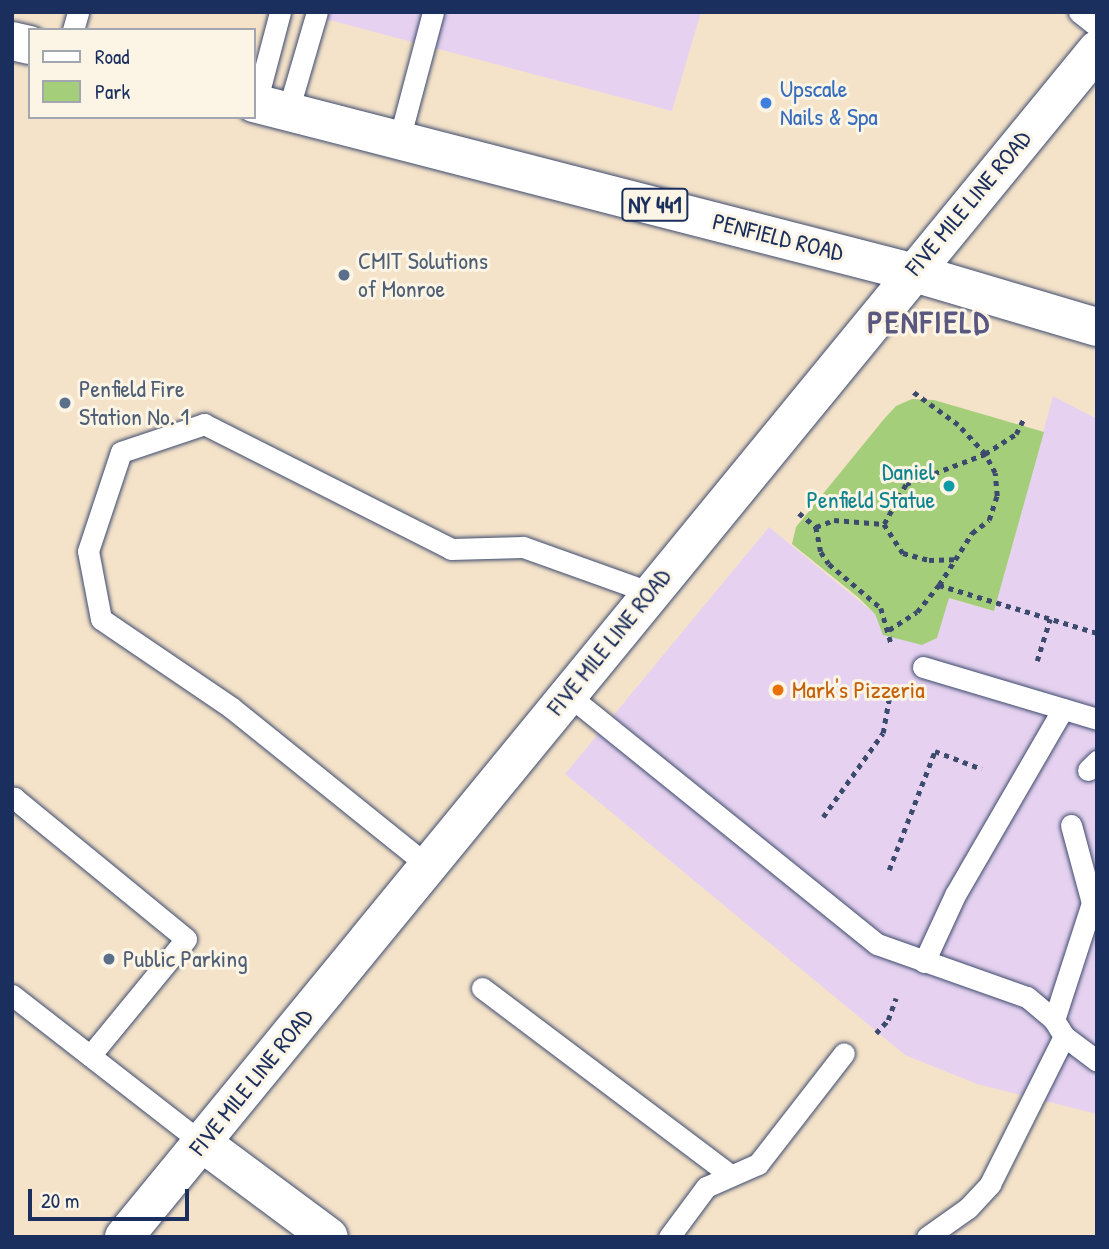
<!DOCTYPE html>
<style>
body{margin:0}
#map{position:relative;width:1109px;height:1249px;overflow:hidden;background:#f5e3c9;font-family:"Patrick Hand",sans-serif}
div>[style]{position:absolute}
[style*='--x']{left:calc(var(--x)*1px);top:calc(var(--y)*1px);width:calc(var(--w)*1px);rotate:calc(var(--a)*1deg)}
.built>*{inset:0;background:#e6d2f0}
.green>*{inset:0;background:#a4ce7a}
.path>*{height:4.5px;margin-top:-2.25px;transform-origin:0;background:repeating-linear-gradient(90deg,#3c4a6e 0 5px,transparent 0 10px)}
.roads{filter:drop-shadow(0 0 2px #3c4a6e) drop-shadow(0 0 2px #3c4a6e)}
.lane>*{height:21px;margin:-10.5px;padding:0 10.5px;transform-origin:10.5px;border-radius:10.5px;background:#fff}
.street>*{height:38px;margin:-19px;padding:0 19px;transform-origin:19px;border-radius:19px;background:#fff}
.secondary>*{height:38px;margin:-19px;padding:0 19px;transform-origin:19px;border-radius:19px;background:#fff}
.primary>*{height:38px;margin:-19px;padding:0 19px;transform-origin:19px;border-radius:19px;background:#fff}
.dots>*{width:19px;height:19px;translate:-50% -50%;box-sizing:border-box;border:4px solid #fcf5e5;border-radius:50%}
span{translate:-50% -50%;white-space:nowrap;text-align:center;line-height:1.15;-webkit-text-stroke:6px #fcf5e5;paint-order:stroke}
.shield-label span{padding:2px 5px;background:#fcf5e5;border:2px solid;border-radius:5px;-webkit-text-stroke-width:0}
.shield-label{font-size:23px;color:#1b2f5e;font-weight:700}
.shop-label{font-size:24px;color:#366cbe}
.left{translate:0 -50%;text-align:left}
.street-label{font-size:24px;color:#1b2f5e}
.service-label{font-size:24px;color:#4e5e75}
.culture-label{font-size:24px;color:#0d838f}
.right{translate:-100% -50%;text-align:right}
.food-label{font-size:24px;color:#c56008}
.district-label{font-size:32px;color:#5a5880;font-weight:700;letter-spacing:2px}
.frame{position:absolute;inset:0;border:14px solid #1b2f5e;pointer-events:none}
.legend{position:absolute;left:28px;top:28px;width:228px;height:91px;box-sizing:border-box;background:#fcf5e5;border:2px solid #a2a6af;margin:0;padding:9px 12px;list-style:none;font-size:21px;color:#1b2f5e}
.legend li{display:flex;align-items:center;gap:14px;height:35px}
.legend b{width:35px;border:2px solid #a2a6af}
.scale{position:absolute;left:28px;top:1189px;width:161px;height:32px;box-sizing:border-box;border:4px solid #1b2f5e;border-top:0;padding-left:9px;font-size:21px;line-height:24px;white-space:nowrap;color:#1b2f5e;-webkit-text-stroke:5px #fcf5e5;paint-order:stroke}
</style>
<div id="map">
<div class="built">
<div style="clip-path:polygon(299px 12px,701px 12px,672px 111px)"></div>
<div style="clip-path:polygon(1053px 396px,1097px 419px,1097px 1114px,977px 1084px,905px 1055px,565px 774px,769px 527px,875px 614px,937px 638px,948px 598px,994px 611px)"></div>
</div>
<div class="green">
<div style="clip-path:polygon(912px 399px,934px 400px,1044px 432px,994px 611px,949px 598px,937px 638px,922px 645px,883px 635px,875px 614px,859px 598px,792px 544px,796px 527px,884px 419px,896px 406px)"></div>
</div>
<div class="path">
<div style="--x:799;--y:513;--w:22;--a:39"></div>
<div style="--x:816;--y:527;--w:25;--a:79"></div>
<div style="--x:821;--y:552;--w:14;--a:56"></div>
<div style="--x:829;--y:564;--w:68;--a:40.2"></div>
<div style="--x:881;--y:608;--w:37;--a:74"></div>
<div style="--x:884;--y:524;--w:35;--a:57"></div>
<div style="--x:903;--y:553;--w:27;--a:15"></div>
<div style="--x:929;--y:560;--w:25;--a:-2"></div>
<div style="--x:816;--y:527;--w:19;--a:-21"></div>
<div style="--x:834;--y:520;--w:50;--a:4.6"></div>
<div style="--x:884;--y:524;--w:46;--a:-61.2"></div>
<div style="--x:906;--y:484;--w:85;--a:-20.8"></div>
<div style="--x:985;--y:454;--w:37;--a:-33"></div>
<div style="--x:1016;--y:434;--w:16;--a:-63"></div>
<div style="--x:939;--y:585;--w:165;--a:16.9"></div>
<div style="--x:889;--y:630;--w:33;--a:-33"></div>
<div style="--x:917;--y:612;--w:35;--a:-51"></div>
<div style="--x:939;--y:585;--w:62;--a:-57.6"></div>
<div style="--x:972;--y:533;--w:21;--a:-37"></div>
<div style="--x:989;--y:520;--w:25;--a:-72"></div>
<div style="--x:997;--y:496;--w:23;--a:-95"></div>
<div style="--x:995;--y:473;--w:21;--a:-118"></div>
<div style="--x:985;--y:454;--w:40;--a:-133"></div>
<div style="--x:958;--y:425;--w:59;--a:-143.9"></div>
<div style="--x:1037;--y:661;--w:44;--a:-72.8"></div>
<div style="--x:823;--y:817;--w:103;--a:-54.5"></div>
<div style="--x:883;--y:733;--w:47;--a:-80.1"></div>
<div style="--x:889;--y:870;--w:128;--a:-68.9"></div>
<div style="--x:935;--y:751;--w:50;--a:21"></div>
<div style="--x:876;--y:1033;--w:18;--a:-47"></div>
<div style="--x:888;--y:1020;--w:23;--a:-70"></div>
</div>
<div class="roads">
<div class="lane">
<div style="--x:1079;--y:12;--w:23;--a:38"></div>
<div style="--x:73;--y:30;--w:19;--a:-74"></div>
<div style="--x:256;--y:103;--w:94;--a:-75.2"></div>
<div style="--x:288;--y:111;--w:103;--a:-73.7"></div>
<div style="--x:399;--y:140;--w:132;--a:-75.1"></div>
<div style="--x:923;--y:667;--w:182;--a:16.6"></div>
<div style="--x:567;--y:694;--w:398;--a:38.9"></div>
<div style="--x:877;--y:944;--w:159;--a:19.5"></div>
<div style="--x:1027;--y:997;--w:35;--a:40"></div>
<div style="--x:1054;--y:1020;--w:19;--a:58"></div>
<div style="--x:1088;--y:770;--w:13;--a:-45"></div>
<div style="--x:12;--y:801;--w:4;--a:-56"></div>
<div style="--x:14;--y:798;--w:222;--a:39.3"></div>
<div style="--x:186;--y:939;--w:151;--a:129.4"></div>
<div style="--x:1071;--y:825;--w:81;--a:74.9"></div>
<div style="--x:427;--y:865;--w:250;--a:-141.2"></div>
<div style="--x:232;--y:708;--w:158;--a:-145.8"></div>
<div style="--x:101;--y:619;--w:69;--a:-100.8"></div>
<div style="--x:88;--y:551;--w:104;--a:-71.6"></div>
<div style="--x:121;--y:452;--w:88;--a:-18.6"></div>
<div style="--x:204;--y:424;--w:277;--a:26.8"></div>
<div style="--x:451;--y:549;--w:72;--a:-1.6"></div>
<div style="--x:523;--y:547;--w:134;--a:19.7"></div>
<div style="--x:924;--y:962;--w:74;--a:-65.2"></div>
<div style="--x:955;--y:895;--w:215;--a:-59.9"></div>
<div style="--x:482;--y:988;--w:311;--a:37"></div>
<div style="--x:12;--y:995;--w:239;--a:37.9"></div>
<div style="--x:1054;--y:1020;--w:139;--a:-72"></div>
<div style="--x:669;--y:1237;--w:62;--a:-53.5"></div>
<div style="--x:706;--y:1187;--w:57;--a:-23.9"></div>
<div style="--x:758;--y:1164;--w:140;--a:-52.2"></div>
<div style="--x:927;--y:1237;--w:50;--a:-35.3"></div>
<div style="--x:968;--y:1208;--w:33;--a:-47"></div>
<div style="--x:990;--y:1184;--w:165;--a:-63.4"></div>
<div style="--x:1064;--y:1036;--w:41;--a:37.1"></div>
</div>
<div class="street">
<div style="--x:201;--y:1142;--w:159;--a:36.6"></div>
</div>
<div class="secondary">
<div style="--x:124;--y:1237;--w:1535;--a:-50.66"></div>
</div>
<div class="primary">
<div style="--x:12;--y:41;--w:18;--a:13"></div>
<div style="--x:254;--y:103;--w:678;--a:14.43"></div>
<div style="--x:911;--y:272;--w:194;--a:16.5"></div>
</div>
</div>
<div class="dots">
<div style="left:766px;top:103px;background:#3f7fe0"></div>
<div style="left:344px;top:275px;background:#5c6f8a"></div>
<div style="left:65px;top:403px;background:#5c6f8a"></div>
<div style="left:949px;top:486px;background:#0f9aa8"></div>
<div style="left:778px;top:690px;background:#e8710a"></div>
<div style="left:109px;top:959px;background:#5c6f8a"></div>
</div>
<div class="shield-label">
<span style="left:655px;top:205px">NY 441</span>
</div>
<div class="shop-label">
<span class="left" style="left:780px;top:103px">Upscale<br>Nails &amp; Spa</span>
</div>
<div class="street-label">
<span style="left:968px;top:203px;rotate:-50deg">FIVE MILE LINE ROAD</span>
<span style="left:778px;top:237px;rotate:14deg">PENFIELD ROAD</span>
<span style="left:609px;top:642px;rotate:-51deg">FIVE MILE LINE ROAD</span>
<span style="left:251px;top:1082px;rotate:-51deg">FIVE MILE LINE ROAD</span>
</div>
<div class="service-label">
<span class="left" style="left:358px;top:275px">CMIT Solutions<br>of Monroe</span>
<span class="left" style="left:79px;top:403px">Penfield Fire<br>Station No. 1</span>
<span class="left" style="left:123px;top:959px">Public Parking</span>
</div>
<div class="culture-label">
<span class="right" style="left:935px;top:486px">Daniel<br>Penfield Statue</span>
</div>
<div class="food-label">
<span class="left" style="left:792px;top:690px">Mark's Pizzeria</span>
</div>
<div class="district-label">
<span style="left:929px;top:322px">PENFIELD</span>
</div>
<div class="frame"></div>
<ul class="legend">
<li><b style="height:9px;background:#fff"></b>Road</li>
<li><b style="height:19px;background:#a4ce7a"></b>Park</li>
</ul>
<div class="scale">20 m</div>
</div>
